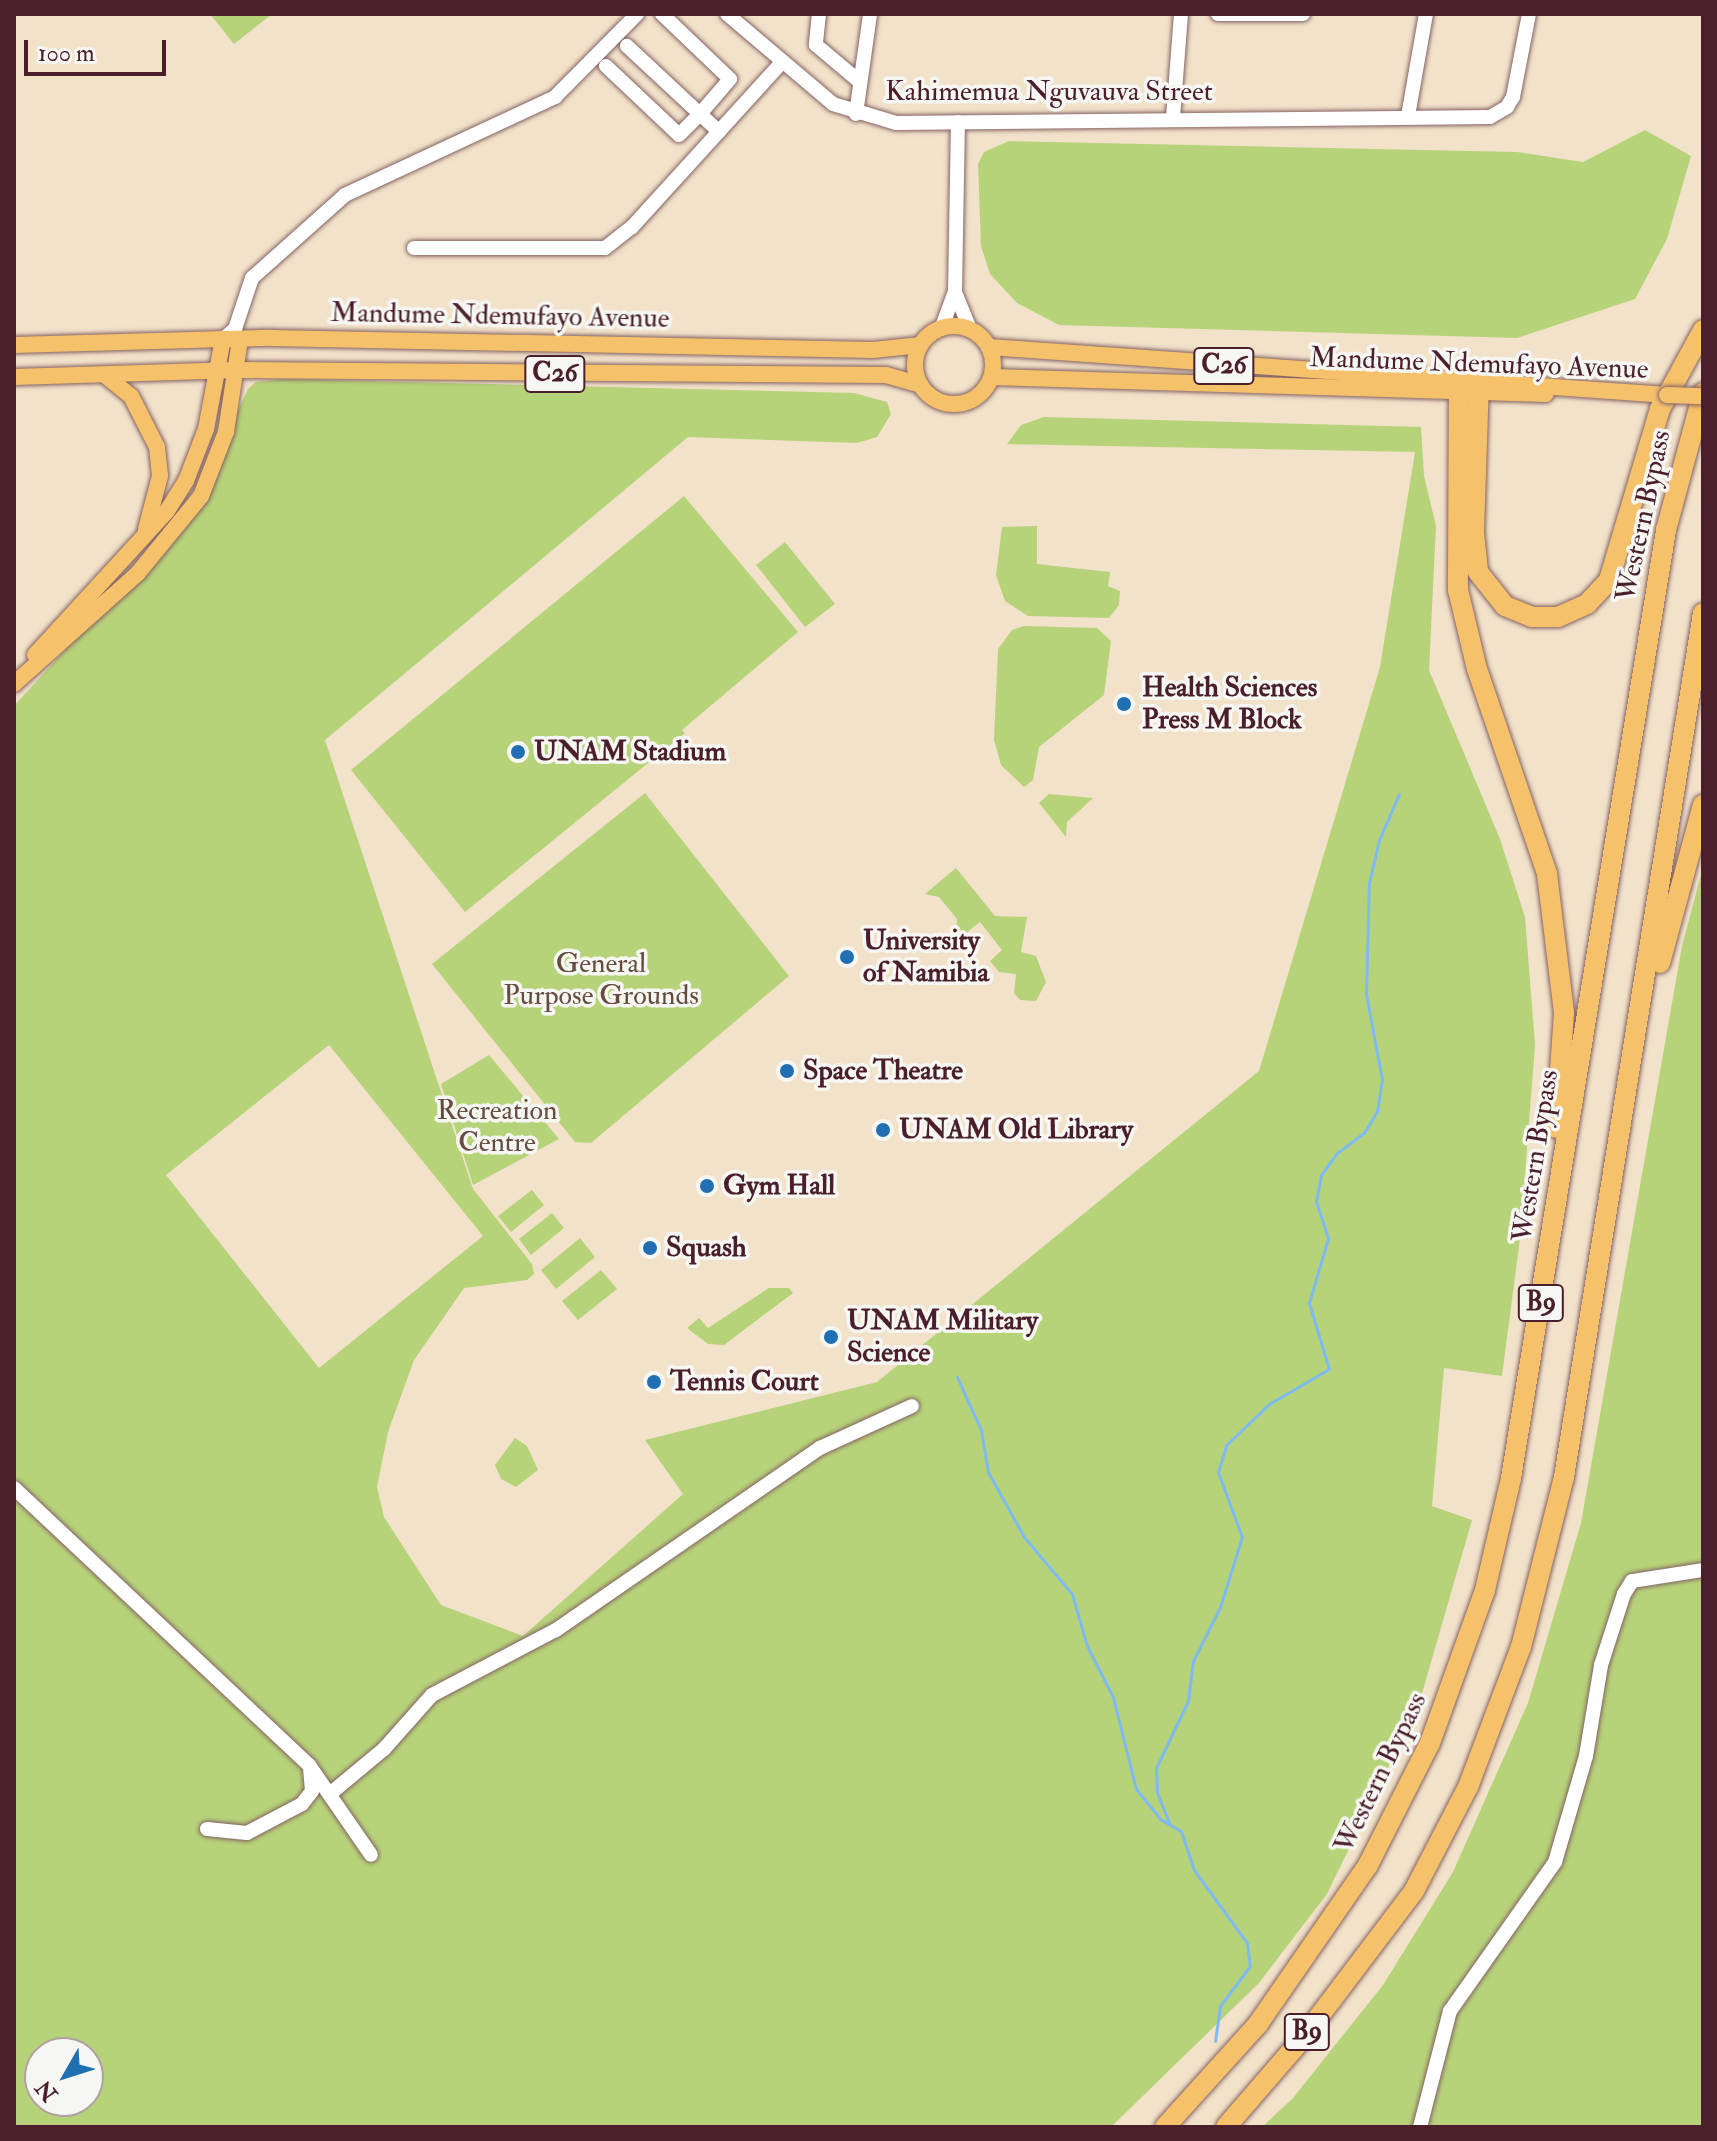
<!DOCTYPE html>
<style>
body{margin:0}
#map{position:relative;width:1717px;height:2141px;overflow:hidden;background:#f2e2ca;font-family:"IM FELL Double Pica",serif}
div>[style]{position:absolute}
[style*='--x']{left:calc(var(--x)*1px);top:calc(var(--y)*1px);width:calc(var(--w)*1px);rotate:calc(var(--a)*1deg)}
.green>*{inset:0;background:#b7d37a}
.stream>*{height:3px;margin:-1.5px;padding:0 1.5px;transform-origin:1.5px;border-radius:1.5px;background:#7fbbf1}
.roads{filter:drop-shadow(0 0 2px #856363) drop-shadow(0 0 2px #856363)}
.minor>*{height:14px;margin:-7px;padding:0 7px;transform-origin:7px;border-radius:7px;background:#fff}
.major>*{height:16px;margin:-8px;padding:0 8px;transform-origin:8px;border-radius:8px;background:#f5c16b}
.major>.ring{margin:-8px;padding:0;box-sizing:content-box;background:none;border:16px solid #f5c16b;border-radius:50%}
.highway>*{height:20px;margin:-10px;padding:0 10px;transform-origin:10px;border-radius:10px;background:#f5c16b}
.bridges{filter:drop-shadow(0 0 2px #856363) drop-shadow(0 0 2px #856363)}
.major-bridge>*{height:16px;margin:-8px;padding:0 8px;transform-origin:8px;border-radius:8px;background:#f5c16b}
.dots>*{width:22px;height:22px;translate:-50% -50%;box-sizing:border-box;border:4px solid #f6f6f2;border-radius:50%}
span{translate:-50% -50%;white-space:nowrap;text-align:center;line-height:1.15;-webkit-text-stroke:7px #f6f6f2;paint-order:stroke}
.shield-label span{padding:2px 6px;background:#f6f6f2;border:2px solid;border-radius:6px;-webkit-text-stroke-width:0}
.shield-label{font-size:26px;color:#4a1f2b;font-weight:700}
.street-label{font-size:28px;color:#4a1f2b}
.poi-label{font-size:28px;color:#4a1f2b;font-weight:700}
.left{translate:0 -50%;text-align:left}
.park-label{font-size:28px;color:#654c3f}
.frame{position:absolute;inset:0;border:16px solid #4a1f2b;pointer-events:none}
.north{position:absolute;left:24px;top:2037px;width:80px;height:80px;box-sizing:border-box;background:#f6f6f2;border:2px solid #b1a0a2;border-radius:50%;rotate:231deg;font-size:22px;font-weight:700;line-height:32px;text-align:center;color:#4a1f2b}
.north::after{content:'';display:block;margin:auto;width:28px;height:36px;background:#1f6fb2;clip-path:polygon(50% 0,100% 100%,50% 72%,0 100%)}
.scale{position:absolute;left:24px;top:40px;width:142px;height:36px;box-sizing:border-box;border:4px solid #4a1f2b;border-top:0;padding-left:10px;font-size:24px;line-height:28px;white-space:nowrap;color:#4a1f2b;-webkit-text-stroke:6px #f6f6f2;paint-order:stroke}
</style>
<div id="map">
<div class="green">
<div style="clip-path:polygon(210px 14px,272px 14px,234px 44px)"></div>
<div style="clip-path:polygon(1645px 130px,1691px 156px,1667px 239px,1635px 299px,1517px 338px,1059px 325px,1017px 303px,990px 274px,981px 246px,978px 164px,984px 152px,1009px 141px,1517px 152px,1583px 162px)"></div>
<div style="clip-path:polygon(evenodd,283px 379px,854px 393px,887px 402px,891px 414px,877px 437px,857px 443px,688px 437px,325px 740px,473px 1189px,532px 1264px,534px 1274px,527px 1280px,464px 1288px,414px 1360px,388px 1432px,377px 1487px,384px 1517px,441px 1605px,523px 1636px,683px 1494px,645px 1440px,877px 1382px,1259px 1071px,1380px 667px,1415px 452px,1007px 444px,1021px 425px,1044px 417px,1421px 427px,1424px 476px,1436px 526px,1429px 670px,1500px 839px,1525px 917px,1535px 1045px,1520px 1239px,1502px 1376px,1444px 1368px,1432px 1506px,1472px 1520px,1419px 1704px,1327px 1894px,1259px 1983px,1111px 2127px,14px 2127px,14px 706px,188px 515px,248px 389px,256px 382px,283px 379px,329px 1045px,483px 1236px,319px 1368px,166px 1175px,329px 1045px,283px 379px,40px 2053px,88px 2053px,88px 2101px,40px 2101px,40px 2053px)"></div>
<div style="clip-path:polygon(684px 496px,798px 632px,682px 730px,685px 733px,465px 912px,351px 770px)"></div>
<div style="clip-path:polygon(1037px 526px,1037px 564px,1110px 572px,1108px 586px,1120px 591px,1119px 605px,1109px 618px,1028px 616px,1005px 601px,996px 575px,1002px 527px)"></div>
<div style="clip-path:polygon(785px 542px,835px 604px,805px 627px,756px 565px)"></div>
<div style="clip-path:polygon(1024px 626px,1097px 628px,1111px 641px,1104px 695px,1039px 747px,1033px 780px,1024px 787px,1001px 765px,994px 740px,998px 649px,1012px 630px)"></div>
<div style="clip-path:polygon(645px 793px,789px 976px,591px 1143px,575px 1142px,432px 964px)"></div>
<div style="clip-path:polygon(1049px 794px,1093px 798px,1067px 822px,1066px 837px,1039px 803px)"></div>
<div style="clip-path:polygon(1703px 867px,1703px 2127px,1262px 2127px,1293px 2098px,1383px 1985px,1453px 1872px,1528px 1703px,1581px 1523px,1682px 946px)"></div>
<div style="clip-path:polygon(956px 868px,995px 916px,1027px 917px,1021px 952px,1036px 956px,1046px 982px,1036px 1001px,1020px 1000px,1014px 993px,1016px 974px,999px 972px,990px 961px,1002px 950px,980px 922px,956px 941px,957px 919px,939px 897px,925px 894px)"></div>
<div style="clip-path:polygon(489px 1055px,559px 1139px,473px 1185px,441px 1084px)"></div>
<div style="clip-path:polygon(532px 1190px,544px 1205px,511px 1232px,498px 1216px)"></div>
<div style="clip-path:polygon(552px 1213px,564px 1228px,531px 1255px,519px 1239px)"></div>
<div style="clip-path:polygon(580px 1238px,595px 1257px,556px 1289px,541px 1270px)"></div>
<div style="clip-path:polygon(601px 1270px,617px 1289px,578px 1320px,562px 1301px)"></div>
<div style="clip-path:polygon(769px 1288px,789px 1288px,793px 1293px,724px 1345px,708px 1344px,687px 1328px,699px 1318px,708px 1328px)"></div>
<div style="clip-path:polygon(515px 1438px,527px 1446px,538px 1470px,516px 1487px,501px 1479px,495px 1465px)"></div>
</div>
<div class="stream">
<div style="--x:957;--y:1377;--w:58;--a:65.6"></div>
<div style="--x:981;--y:1430;--w:43;--a:80.5"></div>
<div style="--x:988;--y:1472;--w:74;--a:61"></div>
<div style="--x:1024;--y:1537;--w:75;--a:49.9"></div>
<div style="--x:1072;--y:1594;--w:54;--a:73.9"></div>
<div style="--x:1087;--y:1646;--w:57;--a:63"></div>
<div style="--x:1113;--y:1697;--w:95;--a:76"></div>
<div style="--x:1136;--y:1789;--w:38;--a:51"></div>
<div style="--x:1160;--y:1819;--w:24;--a:30"></div>
<div style="--x:1181;--y:1831;--w:41;--a:71.6"></div>
<div style="--x:1194;--y:1870;--w:90;--a:54"></div>
<div style="--x:1247;--y:1943;--w:23;--a:83"></div>
<div style="--x:1250;--y:1966;--w:50;--a:126.9"></div>
<div style="--x:1220;--y:2006;--w:35;--a:98"></div>
<div style="--x:1170;--y:1825;--w:35;--a:-112"></div>
<div style="--x:1157;--y:1793;--w:25;--a:-92"></div>
<div style="--x:1156;--y:1768;--w:74;--a:-64.5"></div>
<div style="--x:1188;--y:1701;--w:40;--a:-82.9"></div>
<div style="--x:1193;--y:1661;--w:60;--a:-63.4"></div>
<div style="--x:1220;--y:1607;--w:73;--a:-72.6"></div>
<div style="--x:1242;--y:1537;--w:69;--a:-110.3"></div>
<div style="--x:1218;--y:1472;--w:28;--a:-73"></div>
<div style="--x:1226;--y:1445;--w:59;--a:-43.6"></div>
<div style="--x:1269;--y:1404;--w:69;--a:-30.3"></div>
<div style="--x:1329;--y:1369;--w:69;--a:-106.9"></div>
<div style="--x:1309;--y:1303;--w:68;--a:-73.7"></div>
<div style="--x:1328;--y:1238;--w:39;--a:-108"></div>
<div style="--x:1316;--y:1201;--w:26;--a:-79"></div>
<div style="--x:1321;--y:1175;--w:27;--a:-54"></div>
<div style="--x:1337;--y:1153;--w:34;--a:-37"></div>
<div style="--x:1364;--y:1133;--w:26;--a:-59"></div>
<div style="--x:1377;--y:1111;--w:31;--a:-81"></div>
<div style="--x:1382;--y:1080;--w:87;--a:-100.5"></div>
<div style="--x:1366;--y:994;--w:111;--a:-88.5"></div>
<div style="--x:1369;--y:883;--w:44;--a:-76.9"></div>
<div style="--x:1379;--y:840;--w:50;--a:-66.5"></div>
</div>
<div class="roads">
<div class="minor">
<div style="--x:662;--y:14;--w:94;--a:43.7"></div>
<div style="--x:730;--y:79;--w:46;--a:130.6"></div>
<div style="--x:700;--y:114;--w:26;--a:43"></div>
<div style="--x:727;--y:14;--w:139;--a:40.3"></div>
<div style="--x:833;--y:104;--w:66;--a:16.8"></div>
<div style="--x:896;--y:123;--w:594;--a:-0.58"></div>
<div style="--x:1490;--y:117;--w:20;--a:-30"></div>
<div style="--x:1507;--y:107;--w:12;--a:-59"></div>
<div style="--x:1513;--y:97;--w:85;--a:-79.1"></div>
<div style="--x:819;--y:14;--w:31;--a:96"></div>
<div style="--x:816;--y:45;--w:57;--a:40.1"></div>
<div style="--x:1218;--y:14;--w:85;--a:0"></div>
<div style="--x:606;--y:66;--w:100;--a:43.4"></div>
<div style="--x:679;--y:135;--w:30;--a:-45"></div>
<div style="--x:700;--y:114;--w:100;--a:-137"></div>
<div style="--x:856;--y:114;--w:101;--a:-82"></div>
<div style="--x:1408;--y:116;--w:104;--a:-80"></div>
<div style="--x:1173;--y:118;--w:104;--a:-85.6"></div>
<div style="--x:414;--y:248;--w:191;--a:0"></div>
<div style="--x:605;--y:248;--w:34;--a:-38"></div>
<div style="--x:632;--y:227;--w:223;--a:-47.7"></div>
<div style="--x:955;--y:292;--w:40;--a:68"></div>
<div style="--x:942;--y:327;--w:37;--a:-70"></div>
<div style="--x:955;--y:292;--w:170;--a:-89"></div>
<div style="--x:223;--y:339;--w:16;--a:-40"></div>
<div style="--x:235;--y:329;--w:54;--a:-71.6"></div>
<div style="--x:252;--y:278;--w:125;--a:-41.7"></div>
<div style="--x:345;--y:195;--w:232;--a:-25"></div>
<div style="--x:555;--y:97;--w:117;--a:-45.3"></div>
<div style="--x:14;--y:1488;--w:405;--a:43.2"></div>
<div style="--x:309;--y:1765;--w:109;--a:55.4"></div>
<div style="--x:331;--y:1793;--w:69;--a:-39.7"></div>
<div style="--x:384;--y:1749;--w:72;--a:-48.4"></div>
<div style="--x:432;--y:1695;--w:140;--a:-27.7"></div>
<div style="--x:556;--y:1630;--w:321;--a:-34.6"></div>
<div style="--x:820;--y:1448;--w:101;--a:-24.5"></div>
<div style="--x:207;--y:1829;--w:40;--a:5.7"></div>
<div style="--x:247;--y:1833;--w:62;--a:-27.8"></div>
<div style="--x:302;--y:1804;--w:16;--a:-52"></div>
<div style="--x:312;--y:1791;--w:21;--a:-95"></div>
<div style="--x:1420;--y:2127;--w:120;--a:-75.5"></div>
<div style="--x:1450;--y:2011;--w:182;--a:-54.8"></div>
<div style="--x:1555;--y:1862;--w:110;--a:-73.7"></div>
<div style="--x:1586;--y:1756;--w:92;--a:-80.6"></div>
<div style="--x:1601;--y:1665;--w:75;--a:-72.1"></div>
<div style="--x:1624;--y:1594;--w:15;--a:-58"></div>
<div style="--x:1632;--y:1581;--w:72;--a:-8.8"></div>
</div>
<div class="major">
<div class="ring" style="left:915px;top:326px;width:62px;height:62px"></div>
<div style="--x:14;--y:345;--w:257;--a:-1.6"></div>
<div style="--x:271;--y:338;--w:602;--a:1.14"></div>
<div style="--x:873;--y:350;--w:48;--a:-5.9"></div>
<div style="--x:989;--y:347;--w:680;--a:4.05"></div>
<div style="--x:106;--y:376;--w:32;--a:39"></div>
<div style="--x:131;--y:396;--w:57;--a:63"></div>
<div style="--x:157;--y:447;--w:29;--a:84"></div>
<div style="--x:160;--y:476;--w:55;--a:104.8"></div>
<div style="--x:14;--y:377;--w:223;--a:-1.8"></div>
<div style="--x:237;--y:370;--w:649;--a:0.44"></div>
<div style="--x:886;--y:375;--w:36;--a:16"></div>
<div style="--x:992;--y:377;--w:554;--a:1.76"></div>
<div style="--x:35;--y:655;--w:195;--a:-47.5"></div>
<div style="--x:167;--y:511;--w:36;--a:-58"></div>
<div style="--x:186;--y:481;--w:56;--a:-69"></div>
<div style="--x:206;--y:429;--w:92;--a:-79.3"></div>
<div style="--x:14;--y:684;--w:166;--a:-41.8"></div>
<div style="--x:138;--y:573;--w:99;--a:-50.7"></div>
<div style="--x:201;--y:496;--w:69;--a:-68.7"></div>
<div style="--x:226;--y:432;--w:94;--a:-81.4"></div>
</div>
<div class="highway">
<div style="--x:1459;--y:381;--w:209;--a:90.3"></div>
<div style="--x:1458;--y:590;--w:81;--a:76.5"></div>
<div style="--x:1477;--y:669;--w:217;--a:71.1"></div>
<div style="--x:1547;--y:874;--w:140;--a:83"></div>
<div style="--x:1564;--y:1013;--w:115;--a:94"></div>
<div style="--x:1479;--y:381;--w:152;--a:91.9"></div>
<div style="--x:1474;--y:533;--w:39;--a:84"></div>
<div style="--x:1478;--y:572;--w:43;--a:51.5"></div>
<div style="--x:1505;--y:606;--w:29;--a:22"></div>
<div style="--x:1532;--y:617;--w:26;--a:0"></div>
<div style="--x:1558;--y:617;--w:32;--a:-24"></div>
<div style="--x:1587;--y:604;--w:33;--a:-47"></div>
<div style="--x:1609;--y:580;--w:178;--a:-73.4"></div>
<div style="--x:1660;--y:409;--w:90;--a:-61.4"></div>
<div style="--x:1660;--y:963;--w:164;--a:-74.8"></div>
<div style="--x:1165;--y:2127;--w:139;--a:-47.9"></div>
<div style="--x:1258;--y:2024;--w:193;--a:-55.3"></div>
<div style="--x:1368;--y:1865;--w:137;--a:-63.1"></div>
<div style="--x:1430;--y:1743;--w:163;--a:-70.2"></div>
<div style="--x:1485;--y:1590;--w:115;--a:-76.9"></div>
<div style="--x:1511;--y:1478;--w:961;--a:-80.71"></div>
<div style="--x:1666;--y:530;--w:142;--a:-74.9"></div>
<div style="--x:1226;--y:2127;--w:116;--a:-49.2"></div>
<div style="--x:1302;--y:2039;--w:186;--a:-52.9"></div>
<div style="--x:1414;--y:1891;--w:117;--a:-62.6"></div>
<div style="--x:1468;--y:1787;--w:150;--a:-69.3"></div>
<div style="--x:1521;--y:1647;--w:175;--a:-75.8"></div>
<div style="--x:1564;--y:1477;--w:875;--a:-80.86"></div>
</div>
</div>
<div class="bridges">
<div class="major-bridge">
<div style="--x:1667;--y:395;--w:36;--a:2"></div>
</div>
</div>
<div class="dots">
<div style="left:1124px;top:704px;background:#1f6fb2"></div>
<div style="left:518px;top:752px;background:#1f6fb2"></div>
<div style="left:847px;top:957px;background:#1f6fb2"></div>
<div style="left:787px;top:1071px;background:#1f6fb2"></div>
<div style="left:883px;top:1130px;background:#1f6fb2"></div>
<div style="left:707px;top:1186px;background:#1f6fb2"></div>
<div style="left:650px;top:1248px;background:#1f6fb2"></div>
<div style="left:831px;top:1337px;background:#1f6fb2"></div>
<div style="left:654px;top:1382px;background:#1f6fb2"></div>
</div>
<div class="shield-label">
<span style="left:1224px;top:366px">C26</span>
<span style="left:555px;top:374px">C26</span>
<span style="left:1541px;top:1303px">B9</span>
<span style="left:1307px;top:2032px">B9</span>
</div>
<div class="street-label">
<span style="left:1049px;top:92px">Kahimemua Nguvauva Street</span>
<span style="left:500px;top:316px;rotate:1deg">Mandume Ndemufayo Avenue</span>
<span style="left:1479px;top:364px;rotate:2deg">Mandume Ndemufayo Avenue</span>
<span style="left:1644px;top:516px;rotate:-78deg">Western Bypass</span>
<span style="left:1536px;top:1156px;rotate:-81deg">Western Bypass</span>
<span style="left:1381px;top:1773px;rotate:-64deg">Western Bypass</span>
</div>
<div class="poi-label">
<span class="left" style="left:1142px;top:704px">Health Sciences<br>Press M Block</span>
<span class="left" style="left:534px;top:752px">UNAM Stadium</span>
<span class="left" style="left:863px;top:957px">University<br>of Namibia</span>
<span class="left" style="left:803px;top:1071px">Space Theatre</span>
<span class="left" style="left:899px;top:1130px">UNAM Old Library</span>
<span class="left" style="left:723px;top:1186px">Gym Hall</span>
<span class="left" style="left:666px;top:1248px">Squash</span>
<span class="left" style="left:847px;top:1337px">UNAM Military<br>Science</span>
<span class="left" style="left:670px;top:1382px">Tennis Court</span>
</div>
<div class="park-label">
<span style="left:601px;top:980px">General<br>Purpose Grounds</span>
<span style="left:497px;top:1127px">Recreation<br>Centre</span>
</div>
<div class="frame"></div>
<div class="north">N</div>
<div class="scale">100 m</div>
</div>
